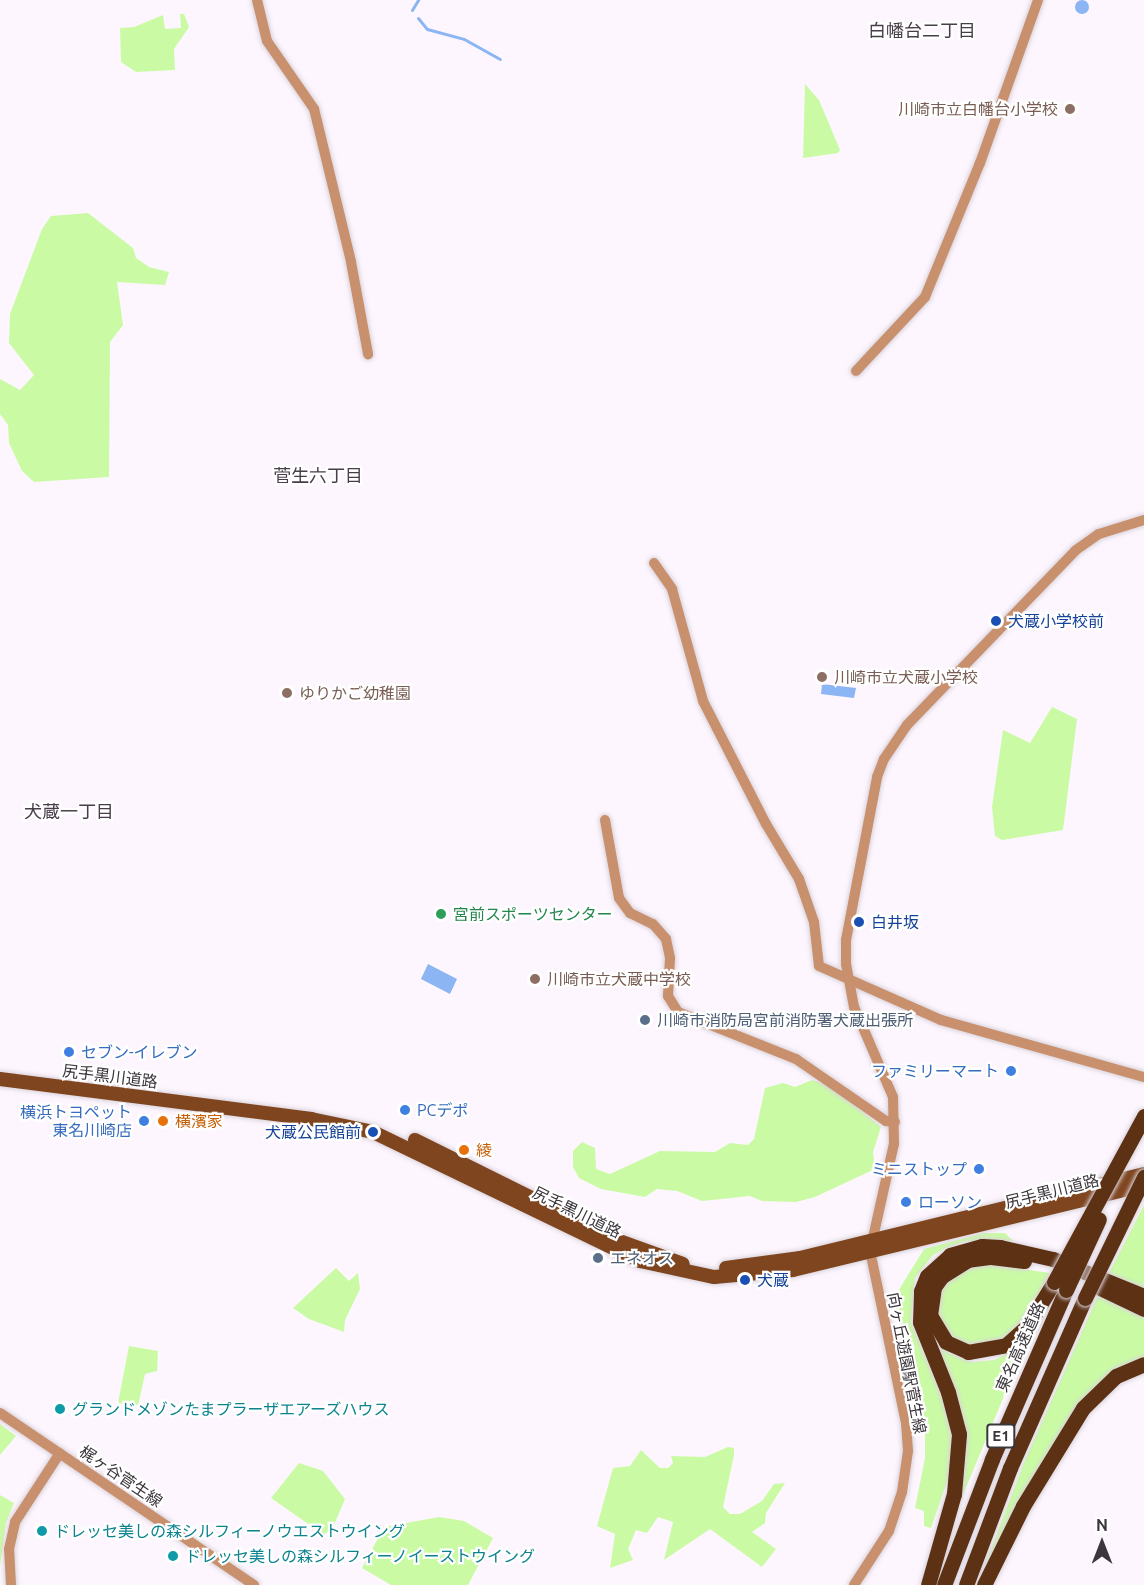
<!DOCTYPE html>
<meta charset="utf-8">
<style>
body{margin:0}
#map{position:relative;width:1144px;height:1585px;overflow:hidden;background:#fdf6fe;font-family:Ubuntu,"Noto Sans JP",sans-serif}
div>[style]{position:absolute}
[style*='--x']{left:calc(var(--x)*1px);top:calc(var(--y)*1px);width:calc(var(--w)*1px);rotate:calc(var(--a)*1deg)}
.green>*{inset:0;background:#cafba4}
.water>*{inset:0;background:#8cb5f4}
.round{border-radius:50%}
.stream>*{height:3px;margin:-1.5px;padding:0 1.5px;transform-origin:1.5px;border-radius:1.5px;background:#8cb5f4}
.roads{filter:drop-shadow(0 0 2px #dad3db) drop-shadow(0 0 2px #dad3db)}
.minor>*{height:10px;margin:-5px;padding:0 5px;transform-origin:5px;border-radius:5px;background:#c9906e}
.major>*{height:14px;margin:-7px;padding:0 7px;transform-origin:7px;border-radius:7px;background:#7f451e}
.highway>*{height:15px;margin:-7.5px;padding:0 7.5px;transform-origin:7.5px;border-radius:7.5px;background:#5c3114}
.bridges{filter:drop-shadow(0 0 2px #dad3db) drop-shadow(0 0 2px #dad3db)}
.highway-bridge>*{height:15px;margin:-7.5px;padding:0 7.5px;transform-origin:7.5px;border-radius:7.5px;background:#5c3114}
.dots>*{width:16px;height:16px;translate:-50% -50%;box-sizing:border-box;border:3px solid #fff;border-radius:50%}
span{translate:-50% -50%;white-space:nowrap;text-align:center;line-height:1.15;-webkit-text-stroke:4.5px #fff;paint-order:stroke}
.shield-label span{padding:2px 4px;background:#fff;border:2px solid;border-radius:4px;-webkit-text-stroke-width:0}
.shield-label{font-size:15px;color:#3b363b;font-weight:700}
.education-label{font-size:16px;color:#785e54}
.right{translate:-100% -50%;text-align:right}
.left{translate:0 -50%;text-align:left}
.transit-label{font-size:16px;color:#164399}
.leisure-label{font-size:16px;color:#27864d}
.service-label{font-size:16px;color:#4e5e75}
.shop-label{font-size:16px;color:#366cbe}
.street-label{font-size:16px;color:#3b363b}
.food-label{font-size:16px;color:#c56008}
.culture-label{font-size:16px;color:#0d838f}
.neighbourhood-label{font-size:18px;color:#483e49}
.north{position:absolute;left:1072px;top:1513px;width:60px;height:60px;-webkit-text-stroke:4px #fff;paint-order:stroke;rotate:0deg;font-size:16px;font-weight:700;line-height:24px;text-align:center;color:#3b363b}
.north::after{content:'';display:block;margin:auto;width:21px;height:27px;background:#3b363b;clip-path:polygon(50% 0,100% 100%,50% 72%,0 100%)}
</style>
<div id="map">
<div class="green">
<div style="clip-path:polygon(180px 14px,184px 14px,189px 27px,174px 49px,175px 70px,136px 72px,121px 62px,120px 28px,134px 27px,163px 15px,165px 29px,181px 28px)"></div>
<div style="clip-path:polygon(805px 84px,819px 100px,840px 150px,838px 153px,803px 158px)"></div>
<div style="clip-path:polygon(88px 213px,133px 248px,136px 258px,149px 267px,169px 272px,165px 285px,117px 282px,123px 325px,110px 342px,109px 477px,34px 482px,22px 471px,9px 443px,8px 425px,0 414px,0 379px,20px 390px,34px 375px,9px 343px,10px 314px,42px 229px,51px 216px)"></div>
<div style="clip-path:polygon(1052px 707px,1077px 719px,1063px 830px,1002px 840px,995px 836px,992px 807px,1003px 730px,1030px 743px)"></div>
<div style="clip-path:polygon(812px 1080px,830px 1086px,881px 1127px,873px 1152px,875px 1169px,815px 1197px,796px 1202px,762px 1201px,750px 1196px,702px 1201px,677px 1191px,657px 1189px,645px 1197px,601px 1189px,579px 1178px,573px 1167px,573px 1151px,582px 1142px,595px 1148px,596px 1169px,610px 1174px,660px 1151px,715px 1152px,730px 1143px,748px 1145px,754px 1139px,765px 1088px,783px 1083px,795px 1087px)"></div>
<div style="clip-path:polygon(1144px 1205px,1144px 1289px,1109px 1273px)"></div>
<div style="clip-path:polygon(983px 1233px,1005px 1233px,1013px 1241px,967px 1241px,948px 1247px,933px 1255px,915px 1278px,911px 1322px,942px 1398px,952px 1439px,948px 1479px,931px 1528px,924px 1526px,924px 1511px,915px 1508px,925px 1458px,925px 1419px,906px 1358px,897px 1293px,924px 1249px)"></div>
<div style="clip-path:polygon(982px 1263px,1050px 1273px,1026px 1315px,1008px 1336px,998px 1341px,964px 1345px,947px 1334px,938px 1318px,940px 1292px,958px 1271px)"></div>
<div style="clip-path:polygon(336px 1268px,349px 1281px,358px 1273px,360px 1289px,345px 1320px,344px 1332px,309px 1319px,293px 1308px)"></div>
<div style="clip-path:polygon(1100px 1291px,1144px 1311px,1144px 1359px,1112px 1372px,1081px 1401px,984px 1567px,1025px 1460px)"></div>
<div style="clip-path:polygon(927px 1319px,939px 1344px,951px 1354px,972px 1362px,994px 1360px,1012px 1351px,1034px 1324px,950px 1526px,962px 1445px)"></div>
<div style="clip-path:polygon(129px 1346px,158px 1351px,157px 1371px,145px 1374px,138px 1406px,118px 1403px)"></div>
<div style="clip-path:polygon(0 1424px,16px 1436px,0 1455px)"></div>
<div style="clip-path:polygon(728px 1447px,734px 1448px,734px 1455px,723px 1507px,730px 1514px,740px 1514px,762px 1501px,774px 1484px,785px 1483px,766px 1513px,765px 1523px,752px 1532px,776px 1549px,762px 1567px,710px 1529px,664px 1560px,673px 1522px,658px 1517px,647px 1533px,636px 1530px,628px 1549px,633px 1560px,610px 1568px,615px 1534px,597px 1526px,613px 1468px,630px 1466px,641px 1450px,660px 1468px,668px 1468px,673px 1463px,671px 1456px,705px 1457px)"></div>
<div style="clip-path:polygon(299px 1463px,323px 1471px,345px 1499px,334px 1525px,324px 1535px,271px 1498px)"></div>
<div style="clip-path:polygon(0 1495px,14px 1503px,6px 1523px,0 1566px)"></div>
<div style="clip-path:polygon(439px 1517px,464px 1521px,493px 1538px,468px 1585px,391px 1585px,362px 1568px,384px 1527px)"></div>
</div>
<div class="water">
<div class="round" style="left:1075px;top:0;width:14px;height:14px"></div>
<div style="clip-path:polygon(822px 684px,856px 688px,854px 698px,821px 694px)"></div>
<div style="clip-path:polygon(428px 964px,457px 979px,450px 994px,421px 979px)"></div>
</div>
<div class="stream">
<div style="--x:412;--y:10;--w:12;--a:-59"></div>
<div style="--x:418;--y:18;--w:14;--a:51"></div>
<div style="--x:427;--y:29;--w:38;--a:15"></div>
<div style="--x:464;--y:39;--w:41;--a:29.1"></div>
</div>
<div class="roads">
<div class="minor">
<div style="--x:257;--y:0;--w:42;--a:76.3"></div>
<div style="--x:267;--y:41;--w:83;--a:55.3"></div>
<div style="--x:314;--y:109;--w:12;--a:76"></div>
<div style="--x:317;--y:121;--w:145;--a:76.4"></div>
<div style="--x:351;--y:262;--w:94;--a:79.5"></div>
<div style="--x:856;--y:371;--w:101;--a:-47"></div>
<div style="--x:925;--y:297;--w:145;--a:-67.7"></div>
<div style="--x:980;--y:163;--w:173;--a:-70.4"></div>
<div style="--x:654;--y:563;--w:32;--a:55"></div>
<div style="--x:672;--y:589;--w:116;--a:74.5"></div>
<div style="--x:703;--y:701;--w:138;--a:62.9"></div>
<div style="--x:766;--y:824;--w:64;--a:59"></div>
<div style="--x:799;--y:879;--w:46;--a:70.8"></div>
<div style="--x:814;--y:922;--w:44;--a:83.5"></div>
<div style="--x:819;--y:966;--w:133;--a:23.9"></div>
<div style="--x:941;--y:1020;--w:211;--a:15.7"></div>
<div style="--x:605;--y:820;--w:79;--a:79.8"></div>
<div style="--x:619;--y:898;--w:19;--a:54"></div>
<div style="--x:630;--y:913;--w:25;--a:26"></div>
<div style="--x:653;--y:924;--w:20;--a:49"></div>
<div style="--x:666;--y:939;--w:19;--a:78"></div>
<div style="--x:670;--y:958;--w:38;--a:93"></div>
<div style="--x:668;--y:996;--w:19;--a:58"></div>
<div style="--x:678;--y:1012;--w:127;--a:21.7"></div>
<div style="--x:796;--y:1059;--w:109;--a:34.6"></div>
<div style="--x:886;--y:1121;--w:9;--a:6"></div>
<div style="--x:0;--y:1413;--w:307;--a:34.1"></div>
<div style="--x:11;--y:1585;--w:36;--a:-93"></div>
<div style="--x:9;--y:1549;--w:28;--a:-77"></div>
<div style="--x:15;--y:1522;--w:82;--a:-56.9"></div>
<div style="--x:854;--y:1585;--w:64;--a:-57.1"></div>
<div style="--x:889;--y:1531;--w:41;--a:-71.6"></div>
<div style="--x:902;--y:1492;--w:41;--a:-81.7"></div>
<div style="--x:908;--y:1451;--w:28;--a:-94"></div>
<div style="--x:906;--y:1423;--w:176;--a:-101.8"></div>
<div style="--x:870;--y:1251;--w:110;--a:-77.4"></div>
<div style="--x:894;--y:1144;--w:47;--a:-91.2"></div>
<div style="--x:893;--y:1097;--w:98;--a:-113.4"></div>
<div style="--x:854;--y:1007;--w:44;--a:-100.5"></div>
<div style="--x:846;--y:964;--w:24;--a:-90"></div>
<div style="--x:846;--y:940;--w:166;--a:-79.2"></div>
<div style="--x:877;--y:777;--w:19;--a:-69"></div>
<div style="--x:884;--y:759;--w:41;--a:-55.9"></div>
<div style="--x:907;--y:725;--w:243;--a:-46"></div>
<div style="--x:1076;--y:550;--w:28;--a:-35"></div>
<div style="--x:1099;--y:534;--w:47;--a:-17.3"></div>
</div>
<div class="major">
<div style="--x:0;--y:1079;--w:314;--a:7.3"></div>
<div style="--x:311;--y:1119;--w:63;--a:11.8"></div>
<div style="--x:373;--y:1132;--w:297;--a:25.8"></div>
<div style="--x:640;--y:1261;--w:76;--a:12.2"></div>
<div style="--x:714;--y:1277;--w:79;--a:-5.1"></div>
<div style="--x:793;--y:1270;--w:361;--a:-13.6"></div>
<div style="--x:415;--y:1140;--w:222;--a:26.4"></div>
<div style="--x:614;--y:1239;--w:73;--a:19.9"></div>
<div style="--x:726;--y:1268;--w:75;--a:-7.7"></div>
<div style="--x:800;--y:1258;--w:354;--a:-13.7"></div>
</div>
<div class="highway">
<div style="--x:1024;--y:1261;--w:35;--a:-173"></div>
<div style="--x:989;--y:1257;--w:21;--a:172"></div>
<div style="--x:968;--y:1260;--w:31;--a:148"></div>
<div style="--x:942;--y:1276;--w:14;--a:126"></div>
<div style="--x:934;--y:1287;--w:28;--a:98"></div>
<div style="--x:930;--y:1315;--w:31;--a:59"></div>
<div style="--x:946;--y:1342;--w:24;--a:24"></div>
<div style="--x:968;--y:1352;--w:39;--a:-10"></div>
<div style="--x:1006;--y:1345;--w:28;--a:-42"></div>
<div style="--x:1027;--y:1326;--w:52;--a:-58.5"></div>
<div style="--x:1098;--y:1287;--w:51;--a:25.6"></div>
<div style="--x:928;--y:1585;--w:95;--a:-74.1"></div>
<div style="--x:954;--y:1494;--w:60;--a:-85.2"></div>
<div style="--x:959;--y:1434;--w:43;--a:-104.7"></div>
<div style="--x:948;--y:1392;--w:75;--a:-111.8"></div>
<div style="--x:920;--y:1322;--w:31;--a:-88"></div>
<div style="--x:921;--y:1291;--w:16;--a:-68"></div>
<div style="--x:927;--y:1276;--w:31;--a:-42"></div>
<div style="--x:950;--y:1255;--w:33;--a:-16"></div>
<div style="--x:982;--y:1246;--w:18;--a:3"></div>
<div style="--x:1000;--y:1247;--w:54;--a:12.8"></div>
<div style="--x:1053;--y:1259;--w:98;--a:22.1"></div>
<div style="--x:944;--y:1585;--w:135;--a:-69.1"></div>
<div style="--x:992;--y:1459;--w:184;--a:-66.4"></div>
<div style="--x:966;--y:1585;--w:125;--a:-69.4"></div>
<div style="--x:1010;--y:1468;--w:186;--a:-66.2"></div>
<div style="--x:984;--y:1585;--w:88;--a:-63.7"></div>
<div style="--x:1023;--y:1506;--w:115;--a:-58.5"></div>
<div style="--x:1083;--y:1408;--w:46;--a:-44.1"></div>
<div style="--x:1116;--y:1376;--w:30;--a:-23"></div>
</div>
</div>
<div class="bridges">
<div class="highway-bridge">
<div style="--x:1054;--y:1282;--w:189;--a:-61.5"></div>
<div style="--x:1066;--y:1290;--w:78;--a:-65.1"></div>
<div style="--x:1085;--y:1298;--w:135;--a:-64"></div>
</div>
</div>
<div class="dots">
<div style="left:1070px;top:109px;background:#8d6e63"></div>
<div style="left:996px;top:621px;background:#1a4fb4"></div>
<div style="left:822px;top:677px;background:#8d6e63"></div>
<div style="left:287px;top:693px;background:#8d6e63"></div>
<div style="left:441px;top:914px;background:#2e9e5b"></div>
<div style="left:859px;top:922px;background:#1a4fb4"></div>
<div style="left:535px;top:979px;background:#8d6e63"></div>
<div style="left:645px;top:1020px;background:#5c6f8a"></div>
<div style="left:69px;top:1052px;background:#3f7fe0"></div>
<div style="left:1011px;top:1071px;background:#3f7fe0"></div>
<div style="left:405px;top:1110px;background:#3f7fe0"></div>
<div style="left:144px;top:1121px;background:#3f7fe0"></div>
<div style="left:163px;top:1121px;background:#e8710a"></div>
<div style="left:373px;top:1132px;background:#1a4fb4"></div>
<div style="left:464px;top:1150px;background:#e8710a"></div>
<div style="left:979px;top:1169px;background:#3f7fe0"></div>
<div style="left:906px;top:1202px;background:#3f7fe0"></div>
<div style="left:598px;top:1258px;background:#5c6f8a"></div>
<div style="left:745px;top:1280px;background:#1a4fb4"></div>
<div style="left:60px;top:1409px;background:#0f9aa8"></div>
<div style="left:42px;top:1531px;background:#0f9aa8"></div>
<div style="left:173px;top:1556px;background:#0f9aa8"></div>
</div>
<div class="shield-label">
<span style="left:1001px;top:1436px">E1</span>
</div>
<div class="education-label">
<span class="right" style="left:1058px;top:109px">川崎市立白幡台小学校</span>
<span class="left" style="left:834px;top:677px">川崎市立犬蔵小学校</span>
<span class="left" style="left:299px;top:693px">ゆりかご幼稚園</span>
<span class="left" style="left:547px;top:979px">川崎市立犬蔵中学校</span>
</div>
<div class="transit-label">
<span class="left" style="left:1008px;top:621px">犬蔵小学校前</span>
<span class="left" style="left:871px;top:922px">白井坂</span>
<span class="right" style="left:361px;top:1132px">犬蔵公民館前</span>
<span class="left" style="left:757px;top:1280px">犬蔵</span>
</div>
<div class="leisure-label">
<span class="left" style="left:453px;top:914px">宮前スポーツセンター</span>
</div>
<div class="service-label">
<span class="left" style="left:657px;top:1020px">川崎市消防局宮前消防署犬蔵出張所</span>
<span class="left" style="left:610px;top:1258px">エネオス</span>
</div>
<div class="shop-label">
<span class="left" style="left:81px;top:1052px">セブン-イレブン</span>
<span class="right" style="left:999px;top:1071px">ファミリーマート</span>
<span class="left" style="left:417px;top:1110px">PCデポ</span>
<span class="right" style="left:132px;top:1121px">横浜トヨペット<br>東名川崎店</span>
<span class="right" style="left:967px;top:1169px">ミニストップ</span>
<span class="left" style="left:918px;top:1202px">ローソン</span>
</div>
<div class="street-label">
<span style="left:110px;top:1076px;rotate:7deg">尻手黒川道路</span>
<span style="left:1052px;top:1191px;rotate:-14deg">尻手黒川道路</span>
<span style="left:577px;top:1212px;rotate:26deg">尻手黒川道路</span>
<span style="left:1020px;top:1347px;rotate:-66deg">東名高速道路</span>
<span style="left:907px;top:1363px;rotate:79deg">向ヶ丘遊園駅菅生線</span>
<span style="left:121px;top:1476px;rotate:34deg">梶ヶ谷菅生線</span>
</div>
<div class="food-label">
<span class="left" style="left:175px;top:1121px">横濱家</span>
<span class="left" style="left:476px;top:1150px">綾</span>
</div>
<div class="culture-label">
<span class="left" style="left:72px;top:1409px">グランドメゾンたまプラーザエアーズハウス</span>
<span class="left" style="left:54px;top:1531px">ドレッセ美しの森シルフィーノウエストウイング</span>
<span class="left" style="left:185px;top:1556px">ドレッセ美しの森シルフィーノイーストウイング</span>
</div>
<div class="neighbourhood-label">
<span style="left:922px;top:30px">白幡台二丁目</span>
<span style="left:318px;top:475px">菅生六丁目</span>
<span style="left:69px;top:811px">犬蔵一丁目</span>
</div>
<div class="north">N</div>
</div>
